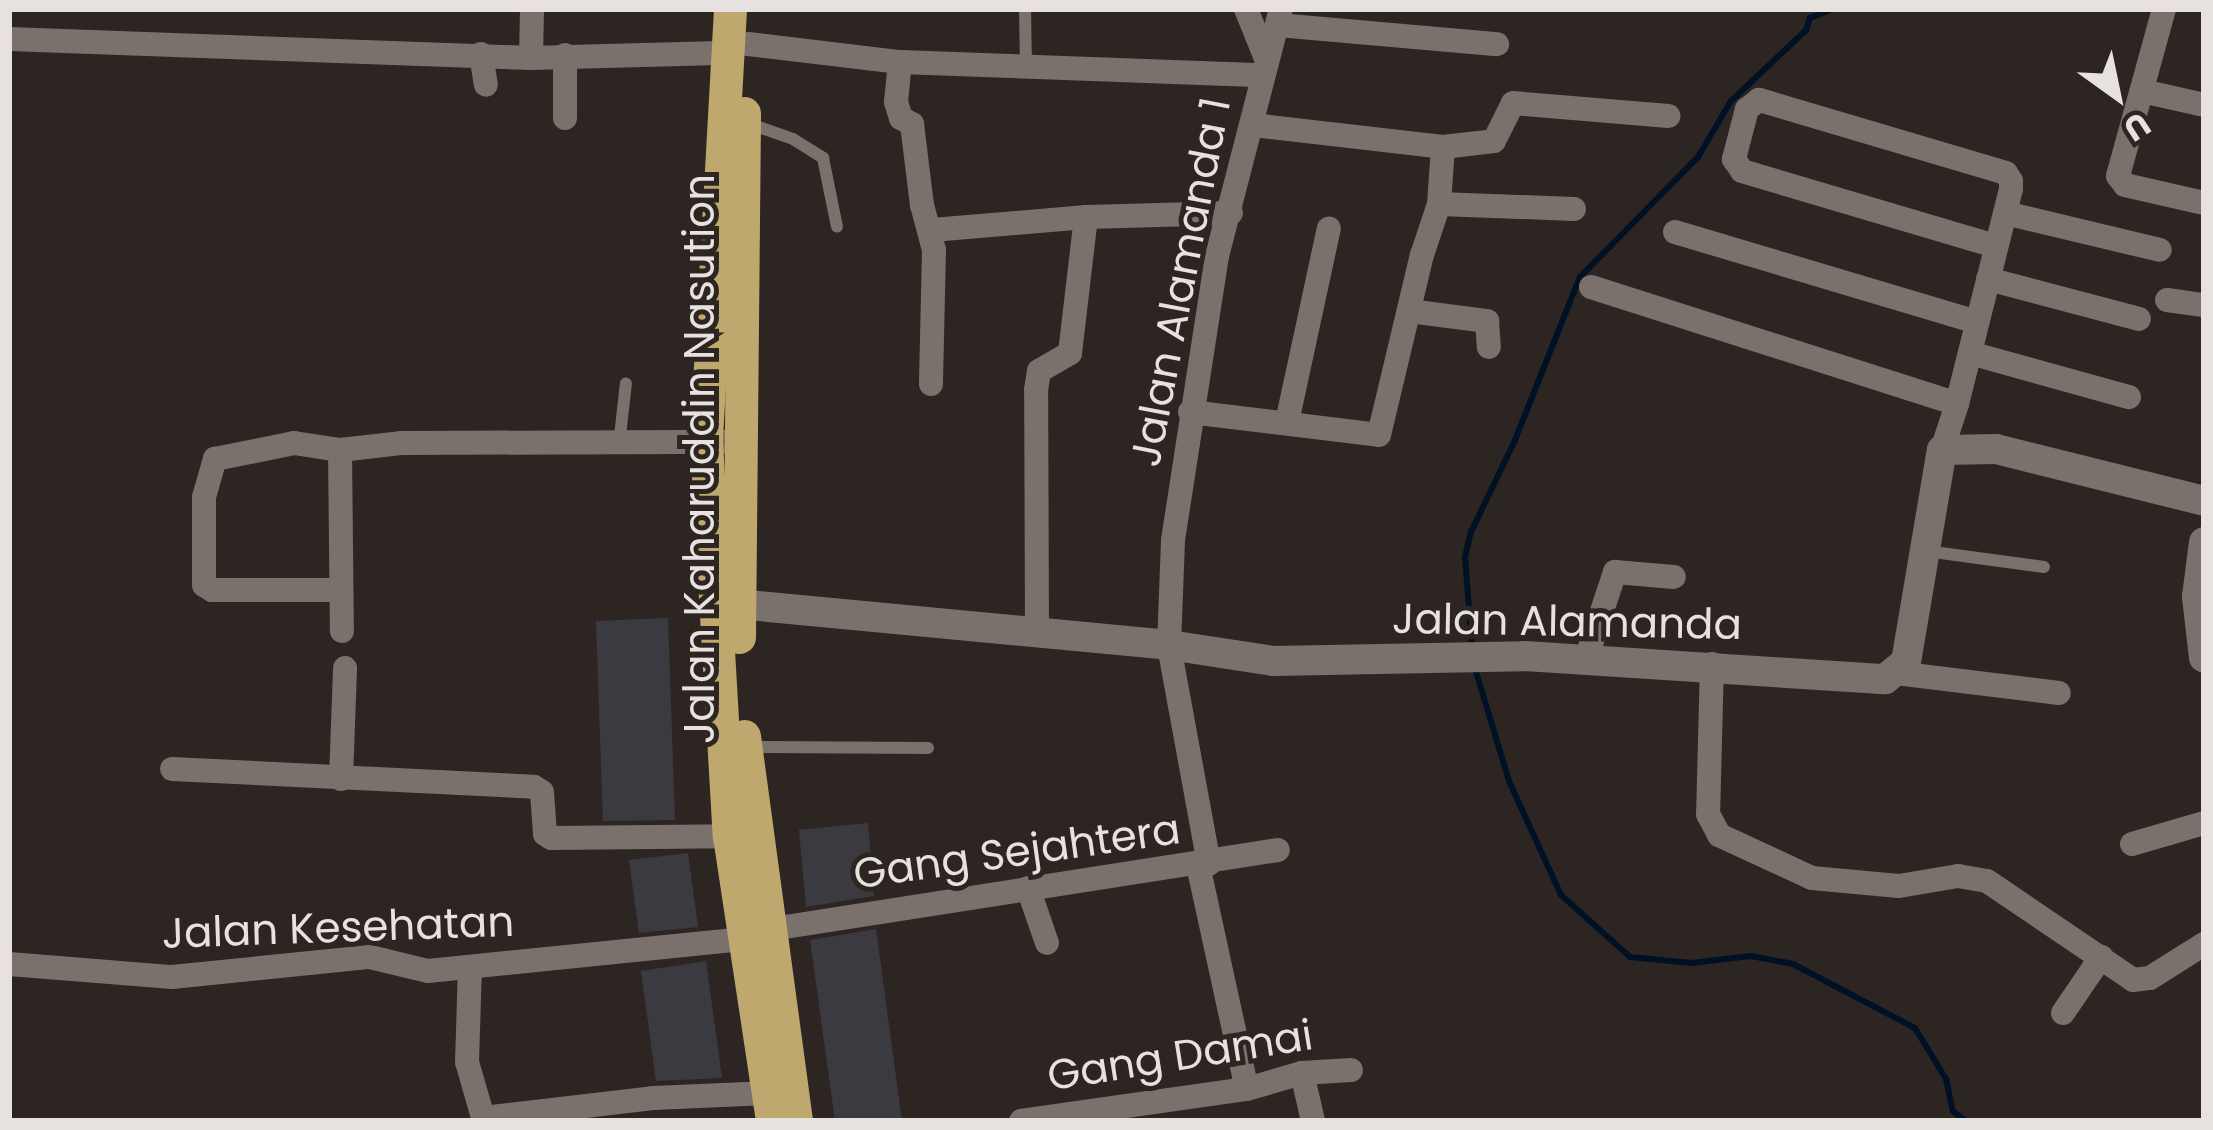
<!DOCTYPE html>
<style>
body{margin:0}
#map{position:relative;width:2213px;height:1130px;overflow:hidden;background:#2d2522;font-family:Poppins,sans-serif}
div>[style]{position:absolute}
[style*='--x']{left:calc(var(--x)*1px);top:calc(var(--y)*1px);width:calc(var(--w)*1px);rotate:calc(var(--a)*1deg)}
.stream>*{height:6px;margin:-3px;padding:0 3px;transform-origin:3px;border-radius:3px;background:#001125}
.building>*{inset:0;background:#3c3a41}
.service>*{height:12px;margin:-6px;padding:0 6px;transform-origin:6px;border-radius:6px;background:#7a706c}
.minor>*{height:24px;margin:-12px;padding:0 12px;transform-origin:12px;border-radius:12px;background:#7a706c}
.tertiary>*{height:30px;margin:-15px;padding:0 15px;transform-origin:15px;border-radius:15px;background:#7a706c}
.trunk>*{height:33px;margin:-16.5px;padding:0 16.5px;transform-origin:16.5px;border-radius:16.5px;background:#bea86e}
span{translate:-50% -50%;white-space:nowrap;text-align:center;line-height:1.15;-webkit-text-stroke:10px #2d2522;paint-order:stroke}
.street-label{font-size:42px;color:#e7e1df}
.frame{position:absolute;inset:0;border:12px solid #e7e1df;pointer-events:none}
.north{position:absolute;left:2057px;top:36px;width:120px;height:120px;-webkit-text-stroke:9px #2d2522;paint-order:stroke;rotate:147deg;font-size:33px;font-weight:700;line-height:48px;text-align:center;color:#e7e1df}
.north::after{content:'';display:block;margin:auto;width:42px;height:54px;background:#e7e1df;clip-path:polygon(50% 0,100% 100%,50% 72%,0 100%)}
</style>
<div id="map">
<div class="stream">
<div style="--x:1472;--y:646;--w:89;--a:-94.5"></div>
<div style="--x:1465;--y:557;--w:26;--a:-77"></div>
<div style="--x:1471;--y:532;--w:102;--a:-64.4"></div>
<div style="--x:1515;--y:440;--w:175;--a:-68.3"></div>
<div style="--x:1580;--y:277;--w:168;--a:-45.5"></div>
<div style="--x:1698;--y:157;--w:65;--a:-59.5"></div>
<div style="--x:1731;--y:101;--w:103;--a:-43.4"></div>
<div style="--x:1806;--y:30;--w:13;--a:-72"></div>
<div style="--x:1810;--y:18;--w:24;--a:-22"></div>
<div style="--x:1474;--y:665;--w:121;--a:73.2"></div>
<div style="--x:1509;--y:781;--w:125;--a:65.5"></div>
<div style="--x:1561;--y:895;--w:93;--a:41.9"></div>
<div style="--x:1630;--y:957;--w:62;--a:5.5"></div>
<div style="--x:1692;--y:963;--w:59;--a:-6.8"></div>
<div style="--x:1751;--y:956;--w:43;--a:10.8"></div>
<div style="--x:1793;--y:964;--w:138;--a:27.7"></div>
<div style="--x:1915;--y:1028;--w:60;--a:58.7"></div>
<div style="--x:1946;--y:1079;--w:33;--a:78"></div>
<div style="--x:1953;--y:1111;--w:16;--a:38"></div>
</div>
<div class="building">
<div style="clip-path:polygon(668px 618px,675px 820px,603px 821px,596px 621px)"></div>
<div style="clip-path:polygon(868px 823px,874px 896px,806px 907px,799px 830px)"></div>
<div style="clip-path:polygon(688px 853px,698px 927px,639px 933px,629px 860px)"></div>
<div style="clip-path:polygon(876px 929px,902px 1121px,835px 1121px,810px 940px)"></div>
<div style="clip-path:polygon(706px 961px,722px 1078px,656px 1081px,641px 971px)"></div>
</div>
<div class="service">
<div style="--x:1025;--y:9;--w:56;--a:89"></div>
<div style="--x:750;--y:124;--w:46;--a:19.2"></div>
<div style="--x:793;--y:139;--w:36;--a:32"></div>
<div style="--x:823;--y:158;--w:70;--a:78.5"></div>
<div style="--x:619;--y:445;--w:62;--a:-83.6"></div>
<div style="--x:1926;--y:551;--w:119;--a:7.7"></div>
<div style="--x:749;--y:747;--w:179;--a:0.3"></div>
</div>
<div class="minor">
<div style="--x:1246;--y:9;--w:56;--a:68"></div>
<div style="--x:2164;--y:9;--w:173;--a:105.4"></div>
<div style="--x:2118;--y:176;--w:11;--a:52"></div>
<div style="--x:2125;--y:185;--w:81;--a:12.8"></div>
<div style="--x:1278;--y:25;--w:220;--a:5"></div>
<div style="--x:9;--y:39;--w:522;--a:2.08"></div>
<div style="--x:531;--y:58;--w:197;--a:-1.5"></div>
<div style="--x:748;--y:44;--w:153;--a:6.8"></div>
<div style="--x:900;--y:62;--w:362;--a:2.1"></div>
<div style="--x:481;--y:54;--w:31;--a:81"></div>
<div style="--x:531;--y:58;--w:49;--a:-88.8"></div>
<div style="--x:900;--y:62;--w:40;--a:95.7"></div>
<div style="--x:896;--y:102;--w:17;--a:73"></div>
<div style="--x:901;--y:118;--w:13;--a:29"></div>
<div style="--x:912;--y:124;--w:82;--a:83"></div>
<div style="--x:922;--y:205;--w:47;--a:75.1"></div>
<div style="--x:934;--y:250;--w:134;--a:91.3"></div>
<div style="--x:2142;--y:91;--w:64;--a:12.7"></div>
<div style="--x:565;--y:118;--w:63;--a:-90"></div>
<div style="--x:1253;--y:125;--w:191;--a:6.6"></div>
<div style="--x:1443;--y:147;--w:51;--a:-6.7"></div>
<div style="--x:1494;--y:141;--w:42;--a:-63.4"></div>
<div style="--x:1513;--y:103;--w:156;--a:4.8"></div>
<div style="--x:1439;--y:204;--w:135;--a:2.1"></div>
<div style="--x:2005;--y:213;--w:159;--a:13.4"></div>
<div style="--x:932;--y:230;--w:155;--a:-4.8"></div>
<div style="--x:1086;--y:217;--w:145;--a:-1.6"></div>
<div style="--x:1675;--y:232;--w:315;--a:16.6"></div>
<div style="--x:1988;--y:279;--w:156;--a:14.8"></div>
<div style="--x:1591;--y:287;--w:384;--a:17.7"></div>
<div style="--x:2167;--y:300;--w:37;--a:8"></div>
<div style="--x:1409;--y:311;--w:79;--a:7.3"></div>
<div style="--x:1487;--y:321;--w:26;--a:86"></div>
<div style="--x:1970;--y:353;--w:165;--a:15.5"></div>
<div style="--x:1190;--y:412;--w:190;--a:6.9"></div>
<div style="--x:1379;--y:435;--w:185;--a:-76.6"></div>
<div style="--x:1422;--y:255;--w:54;--a:-71.6"></div>
<div style="--x:1439;--y:204;--w:57;--a:-86"></div>
<div style="--x:1287;--y:422;--w:198;--a:-77.8"></div>
<div style="--x:340;--y:450;--w:181;--a:89.4"></div>
<div style="--x:1942;--y:450;--w:48;--a:-71.9"></div>
<div style="--x:1957;--y:404;--w:222;--a:-75.9"></div>
<div style="--x:2011;--y:189;--w:8;--a:-90"></div>
<div style="--x:2011;--y:181;--w:9;--a:-122"></div>
<div style="--x:2006;--y:173;--w:258;--a:-163.5"></div>
<div style="--x:1759;--y:100;--w:15;--a:143"></div>
<div style="--x:1747;--y:109;--w:52;--a:104.6"></div>
<div style="--x:1734;--y:159;--w:14;--a:56"></div>
<div style="--x:1742;--y:171;--w:265;--a:16.5"></div>
<div style="--x:341;--y:590;--w:129;--a:180"></div>
<div style="--x:212;--y:590;--w:9;--a:-148"></div>
<div style="--x:204;--y:585;--w:88;--a:-90"></div>
<div style="--x:204;--y:497;--w:40;--a:-74"></div>
<div style="--x:215;--y:459;--w:81;--a:-11.4"></div>
<div style="--x:294;--y:443;--w:47;--a:8.7"></div>
<div style="--x:340;--y:450;--w:61;--a:-6.5"></div>
<div style="--x:401;--y:443;--w:341;--a:-0.2"></div>
<div style="--x:1037;--y:633;--w:243;--a:-90.2"></div>
<div style="--x:1036;--y:390;--w:19;--a:-81"></div>
<div style="--x:1039;--y:371;--w:36;--a:-30"></div>
<div style="--x:1070;--y:353;--w:137;--a:-83.3"></div>
<div style="--x:1586;--y:659;--w:92;--a:-71.6"></div>
<div style="--x:1615;--y:572;--w:59;--a:4.8"></div>
<div style="--x:1712;--y:664;--w:150;--a:91.5"></div>
<div style="--x:1708;--y:814;--w:24;--a:62"></div>
<div style="--x:1719;--y:835;--w:102;--a:24.8"></div>
<div style="--x:1812;--y:878;--w:87;--a:5.3"></div>
<div style="--x:1899;--y:886;--w:60;--a:-9.6"></div>
<div style="--x:1958;--y:876;--w:29;--a:10"></div>
<div style="--x:1987;--y:881;--w:176;--a:34.1"></div>
<div style="--x:2133;--y:980;--w:17;--a:-7"></div>
<div style="--x:2150;--y:978;--w:64;--a:-32.2"></div>
<div style="--x:1896;--y:673;--w:164;--a:7"></div>
<div style="--x:172;--y:769;--w:362;--a:2.8"></div>
<div style="--x:534;--y:787;--w:9;--a:32"></div>
<div style="--x:542;--y:792;--w:42;--a:85.9"></div>
<div style="--x:545;--y:834;--w:7;--a:34"></div>
<div style="--x:551;--y:838;--w:178;--a:-0.6"></div>
<div style="--x:341;--y:779;--w:111;--a:-87.9"></div>
<div style="--x:2132;--y:844;--w:75;--a:-16.3"></div>
<div style="--x:1209;--y:864;--w:223;--a:-100.4"></div>
<div style="--x:1169;--y:645;--w:105;--a:-87.8"></div>
<div style="--x:1173;--y:540;--w:287;--a:-81.2"></div>
<div style="--x:1217;--y:256;--w:255;--a:-75.5"></div>
<div style="--x:1198;--y:865;--w:229;--a:77.7"></div>
<div style="--x:1028;--y:888;--w:58;--a:70.9"></div>
<div style="--x:766;--y:930;--w:518;--a:-8.88"></div>
<div style="--x:9;--y:964;--w:164;--a:4.6"></div>
<div style="--x:172;--y:977;--w:199;--a:-5.8"></div>
<div style="--x:370;--y:957;--w:60;--a:13.6"></div>
<div style="--x:428;--y:971;--w:316;--a:-5.8"></div>
<div style="--x:470;--y:967;--w:95;--a:91.8"></div>
<div style="--x:467;--y:1062;--w:61;--a:73.9"></div>
<div style="--x:2063;--y:1013;--w:68;--a:-55.8"></div>
<div style="--x:1302;--y:1073;--w:49;--a:77.1"></div>
<div style="--x:483;--y:1118;--w:171;--a:-6.7"></div>
<div style="--x:653;--y:1098;--w:115;--a:-2.5"></div>
<div style="--x:1021;--y:1121;--w:228;--a:-8.1"></div>
<div style="--x:1247;--y:1089;--w:57;--a:-16.2"></div>
<div style="--x:1302;--y:1073;--w:49;--a:-3.5"></div>
</div>
<div class="tertiary">
<div style="--x:2204;--y:542;--w:55;--a:97.3"></div>
<div style="--x:2197;--y:597;--w:61;--a:83.5"></div>
<div style="--x:737;--y:604;--w:434;--a:5.4"></div>
<div style="--x:1169;--y:645;--w:105;--a:8.7"></div>
<div style="--x:1273;--y:661;--w:252;--a:-1.1"></div>
<div style="--x:1525;--y:656;--w:361;--a:3.7"></div>
<div style="--x:1885;--y:679;--w:27;--a:-39"></div>
<div style="--x:1906;--y:662;--w:215;--a:-80.4"></div>
<div style="--x:1942;--y:450;--w:54;--a:-1.1"></div>
<div style="--x:1996;--y:449;--w:214;--a:14"></div>
</div>
<div class="trunk">
<div style="--x:730;--y:9;--w:434;--a:93.2"></div>
<div style="--x:706;--y:442;--w:395;--a:86.7"></div>
<div style="--x:729;--y:836;--w:288;--a:81.4"></div>
<div style="--x:739;--y:637;--w:524;--a:-89.45"></div>
<div style="--x:744;--y:736;--w:388;--a:82.3"></div>
</div>
<div class="street-label">
<span style="left:1181px;top:282px;rotate:-79deg">Jalan Alamanda 1</span>
<span style="left:700px;top:459px;rotate:-90deg">Jalan Kaharuddin Nasution</span>
<span style="left:1567px;top:622px;rotate:1deg">Jalan Alamanda</span>
<span style="left:1017px;top:852px;rotate:-8deg">Gang Sejahtera</span>
<span style="left:338px;top:928px;rotate:-2deg">Jalan Kesehatan</span>
<span style="left:1180px;top:1056px;rotate:-9deg">Gang Damai</span>
</div>
<div class="frame"></div>
<div class="north">U</div>
</div>
